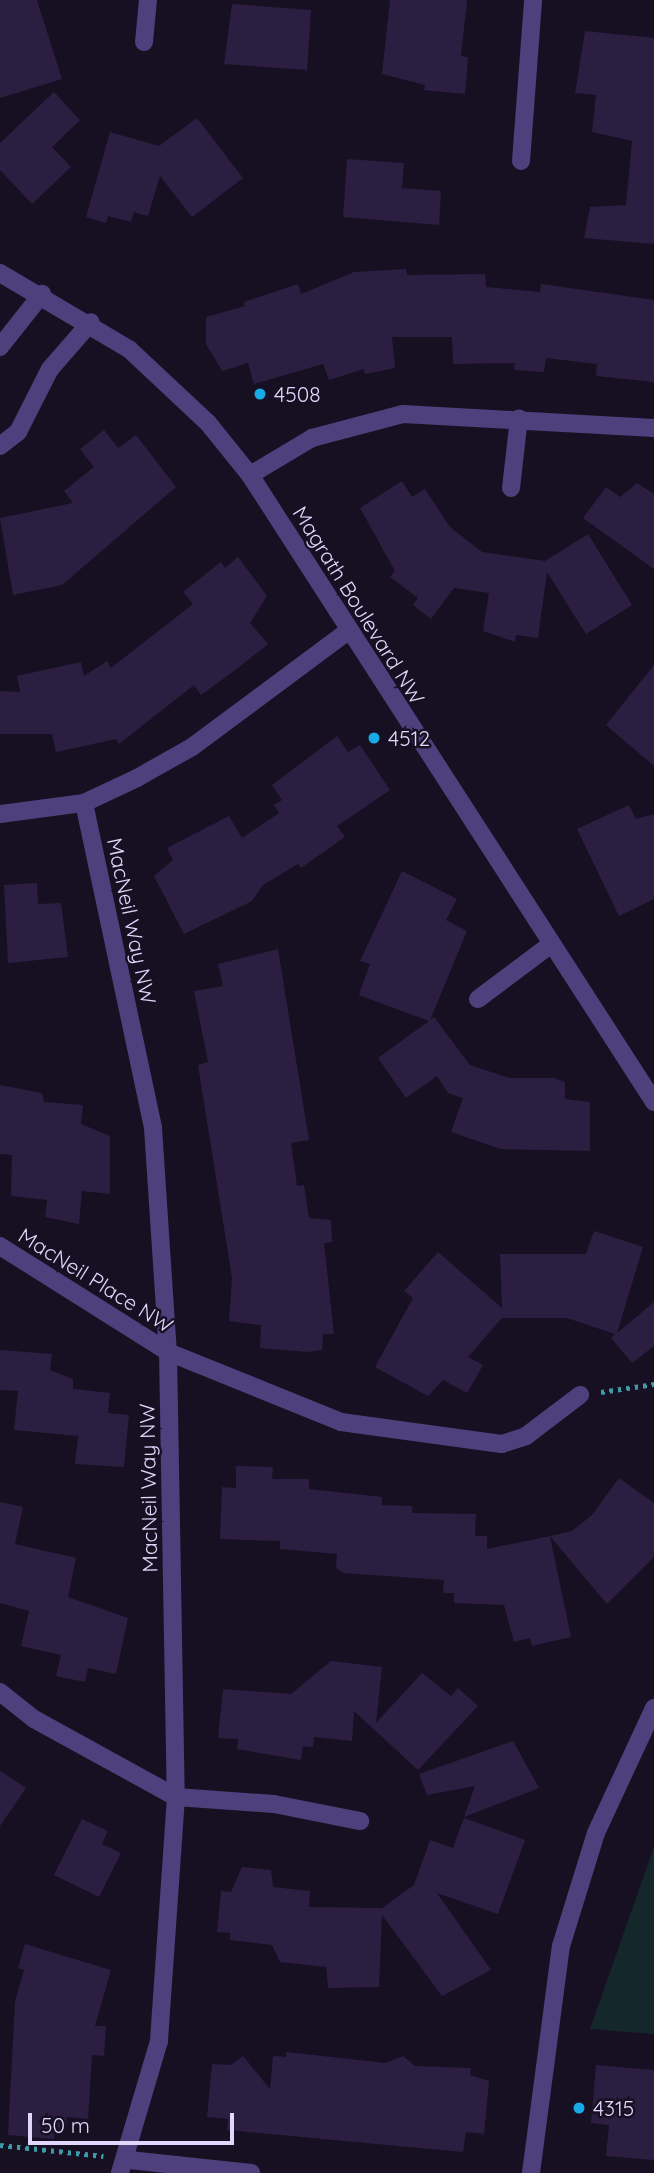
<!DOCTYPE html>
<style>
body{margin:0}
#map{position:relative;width:654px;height:2173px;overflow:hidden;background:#171022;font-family:Quicksand,sans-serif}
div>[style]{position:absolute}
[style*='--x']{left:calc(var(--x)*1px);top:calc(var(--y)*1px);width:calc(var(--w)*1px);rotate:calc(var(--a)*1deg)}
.green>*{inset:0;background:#14282c}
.building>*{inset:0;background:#2c1e41}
.path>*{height:4.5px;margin-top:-2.25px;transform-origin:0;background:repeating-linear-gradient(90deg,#3b9ba9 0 3.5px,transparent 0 8.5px)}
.minor>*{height:18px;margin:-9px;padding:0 9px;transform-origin:9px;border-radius:9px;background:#4e407c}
.dots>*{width:19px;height:19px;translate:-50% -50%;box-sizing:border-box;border:4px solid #171022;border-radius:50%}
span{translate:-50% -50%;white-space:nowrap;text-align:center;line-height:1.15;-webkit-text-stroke:5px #171022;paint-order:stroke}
.poi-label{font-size:21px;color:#e1d6fb}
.left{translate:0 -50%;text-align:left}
.street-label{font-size:21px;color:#e1d6fb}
.scale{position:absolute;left:28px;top:2113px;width:206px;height:32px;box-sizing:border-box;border:4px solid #e1d6fb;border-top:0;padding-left:9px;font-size:21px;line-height:24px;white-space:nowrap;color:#e1d6fb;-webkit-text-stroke:5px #171022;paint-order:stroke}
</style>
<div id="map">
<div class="green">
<div style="clip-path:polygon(654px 1847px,654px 2034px,590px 2029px)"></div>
</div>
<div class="building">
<div style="clip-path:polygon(0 0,37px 0,62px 79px,0 98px)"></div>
<div style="clip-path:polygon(390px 0,467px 0,461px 56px,468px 57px,465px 94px,424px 90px,425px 85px,382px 74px)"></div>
<div style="clip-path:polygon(232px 4px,311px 10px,307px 70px,224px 64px)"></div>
<div style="clip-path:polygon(585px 31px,654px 38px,654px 244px,584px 238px,590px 207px,626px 205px,632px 141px,592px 132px,596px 95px,575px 93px)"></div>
<div style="clip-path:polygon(54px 92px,80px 120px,52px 147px,71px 167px,32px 204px,0 170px,0 143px)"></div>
<div style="clip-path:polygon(197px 118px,243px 178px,192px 217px,160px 176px,148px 216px,134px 212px,131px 222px,108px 216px,106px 223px,86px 217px,110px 132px,159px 146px)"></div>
<div style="clip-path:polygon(347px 159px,404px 163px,402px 188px,441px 191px,439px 225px,343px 217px)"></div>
<div style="clip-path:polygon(406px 269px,407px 275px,485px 274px,486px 287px,540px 292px,541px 284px,654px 300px,654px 382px,596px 376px,597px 364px,546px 358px,544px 372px,514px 370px,515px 363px,453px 364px,452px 337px,392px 337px,395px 368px,365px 374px,364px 369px,329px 380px,323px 364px,254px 384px,248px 363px,222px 371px,206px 344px,206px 317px,245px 306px,244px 302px,298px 284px,301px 294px,354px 272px)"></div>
<div style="clip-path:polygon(104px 430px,118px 448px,136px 435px,176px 487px,62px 585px,13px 595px,0 518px,73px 503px,64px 491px,94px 467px,80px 449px)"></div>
<div style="clip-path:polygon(402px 481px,412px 497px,425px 489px,450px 527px,482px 552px,545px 561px,588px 534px,632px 605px,586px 634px,547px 572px,538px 638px,516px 635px,515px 642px,483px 631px,489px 593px,454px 588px,431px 619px,413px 605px,418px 598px,390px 577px,395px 571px,360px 508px)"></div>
<div style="clip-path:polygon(637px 483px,654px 494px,654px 569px,583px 518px,606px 487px,620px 497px)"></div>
<div style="clip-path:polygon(238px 557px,267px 596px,250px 623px,268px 644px,238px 668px,201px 695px,194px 685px,119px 744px,116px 739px,56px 752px,52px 734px,0 734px,0 691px,20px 692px,17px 676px,81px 662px,84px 676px,107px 661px,111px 668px,193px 604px,183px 592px,221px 562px,225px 568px)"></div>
<div style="clip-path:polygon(654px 665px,654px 766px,606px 725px)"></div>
<div style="clip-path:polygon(337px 736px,348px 752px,360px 745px,390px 790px,337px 826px,345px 837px,301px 868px,298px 864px,263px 885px,252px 901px,184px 934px,154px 876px,173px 860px,167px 848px,229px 816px,242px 838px,279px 813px,274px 805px,282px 800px,272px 785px)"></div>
<div style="clip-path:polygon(629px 805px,636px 819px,654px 814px,654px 899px,619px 916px,577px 829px)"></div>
<div style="clip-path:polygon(402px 871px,457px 899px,446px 920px,467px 931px,430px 1020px,434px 1017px,470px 1065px,509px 1078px,554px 1078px,565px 1082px,565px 1099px,590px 1102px,590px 1151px,501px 1149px,451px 1132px,463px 1098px,448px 1093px,437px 1076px,406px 1098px,378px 1058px,429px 1021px,359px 995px,370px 964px,360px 961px)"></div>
<div style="clip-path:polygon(37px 883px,38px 904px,61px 903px,68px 957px,8px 963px,4px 885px)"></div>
<div style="clip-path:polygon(278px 949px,309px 1140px,291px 1143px,297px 1186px,304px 1185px,309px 1218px,331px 1220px,332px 1242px,324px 1243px,334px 1334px,323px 1334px,322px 1350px,307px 1352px,260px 1348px,261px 1325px,229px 1321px,232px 1278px,198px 1065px,208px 1062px,194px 991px,223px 986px,218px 964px)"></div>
<div style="clip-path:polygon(0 1085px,42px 1093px,44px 1102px,83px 1105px,81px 1124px,110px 1136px,110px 1194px,82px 1191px,79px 1224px,45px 1217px,47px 1200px,11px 1196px,12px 1155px,0 1154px)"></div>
<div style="clip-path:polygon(594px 1231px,643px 1247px,617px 1333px,654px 1302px,654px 1346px,632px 1363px,611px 1338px,615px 1334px,567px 1318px,502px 1318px,468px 1357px,483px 1365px,467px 1393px,443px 1380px,428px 1396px,375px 1367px,413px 1298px,404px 1291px,438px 1252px,502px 1308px,500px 1254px,586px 1254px)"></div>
<div style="clip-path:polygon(0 1350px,52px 1354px,50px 1370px,73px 1379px,73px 1389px,110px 1393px,108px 1413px,129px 1415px,124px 1467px,75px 1464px,78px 1436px,14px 1430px,18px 1391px,0 1390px)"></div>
<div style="clip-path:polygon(236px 1466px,273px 1467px,272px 1479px,309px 1479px,309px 1489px,382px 1497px,382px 1505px,412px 1506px,412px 1513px,476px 1514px,475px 1536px,487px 1536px,487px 1549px,550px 1536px,571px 1637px,532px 1646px,530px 1638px,514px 1642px,504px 1605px,454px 1603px,454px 1593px,443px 1593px,444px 1580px,344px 1573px,336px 1568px,337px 1554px,280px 1549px,280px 1541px,220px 1539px,222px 1487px,236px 1488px)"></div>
<div style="clip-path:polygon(619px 1478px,654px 1503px,654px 1557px,607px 1604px,550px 1536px,572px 1531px,592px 1515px)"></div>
<div style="clip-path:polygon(0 1502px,23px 1507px,15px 1544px,76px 1558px,68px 1597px,128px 1618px,116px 1674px,88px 1668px,85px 1682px,56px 1676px,61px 1655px,21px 1646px,29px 1611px,0 1603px)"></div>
<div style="clip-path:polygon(331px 1661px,382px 1667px,376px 1723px,422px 1673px,451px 1696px,458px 1688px,478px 1706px,418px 1770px,354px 1711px,352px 1741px,314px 1737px,313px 1747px,303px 1746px,301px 1760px,237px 1749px,238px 1739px,218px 1738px,223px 1689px,291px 1694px)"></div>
<div style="clip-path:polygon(513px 1741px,539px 1788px,464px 1817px,475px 1786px,427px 1795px,419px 1774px)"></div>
<div style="clip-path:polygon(0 1771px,26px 1788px,0 1826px)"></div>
<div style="clip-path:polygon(464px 1818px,525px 1840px,498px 1914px,437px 1893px,491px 1970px,442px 1996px,382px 1915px,379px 1987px,328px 1988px,326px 1967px,280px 1962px,272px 1945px,230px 1940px,230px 1933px,217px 1932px,221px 1891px,231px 1892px,242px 1867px,271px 1870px,273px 1887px,310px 1891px,309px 1907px,382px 1908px,414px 1885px,430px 1840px,453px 1848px)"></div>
<div style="clip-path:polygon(82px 1819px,108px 1831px,102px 1844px,121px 1853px,99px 1897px,54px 1875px)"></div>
<div style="clip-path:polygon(25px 1944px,111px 1970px,95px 2026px,106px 2026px,104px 2056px,92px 2055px,88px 2119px,67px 2117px,66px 2129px,55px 2128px,54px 2139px,8px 2135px,15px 2002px,24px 1970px,18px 1968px)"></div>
<div style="clip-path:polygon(286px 2052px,386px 2063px,403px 2056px,415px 2066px,471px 2068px,470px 2075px,489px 2081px,484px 2134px,466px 2132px,463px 2152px,227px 2130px,228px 2119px,207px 2117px,212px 2064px,231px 2065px,243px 2056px,270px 2089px,273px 2056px,286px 2057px)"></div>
<div style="clip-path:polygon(596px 2065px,654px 2070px,654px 2160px,606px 2156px,609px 2125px,591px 2123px)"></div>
</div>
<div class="path">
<div style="--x:601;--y:1392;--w:54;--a:-8.6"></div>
<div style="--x:0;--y:2145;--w:104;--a:6.1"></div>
</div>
<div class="minor">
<div style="--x:144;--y:42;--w:42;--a:-84.6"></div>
<div style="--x:521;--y:161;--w:161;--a:-85.7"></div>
<div style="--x:0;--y:273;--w:151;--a:30.6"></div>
<div style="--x:130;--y:350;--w:107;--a:43.1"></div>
<div style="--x:208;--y:423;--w:67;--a:51.1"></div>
<div style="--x:250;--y:475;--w:746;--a:57.2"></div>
<div style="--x:0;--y:347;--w:68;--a:-51.6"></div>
<div style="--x:0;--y:446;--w:23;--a:-38"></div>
<div style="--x:18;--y:432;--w:71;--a:-63.1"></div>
<div style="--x:50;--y:369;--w:62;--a:-48.9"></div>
<div style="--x:250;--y:475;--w:72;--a:-30.8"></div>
<div style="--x:312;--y:438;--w:94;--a:-14.8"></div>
<div style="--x:403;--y:414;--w:251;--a:3.2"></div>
<div style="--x:511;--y:488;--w:70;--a:-83.5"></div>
<div style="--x:84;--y:803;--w:332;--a:78"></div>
<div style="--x:153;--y:1128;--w:225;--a:86.2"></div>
<div style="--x:168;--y:1352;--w:445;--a:89"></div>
<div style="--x:176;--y:1797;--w:245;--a:94"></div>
<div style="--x:159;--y:2041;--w:138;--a:106.5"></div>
<div style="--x:0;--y:814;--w:85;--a:-7.5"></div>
<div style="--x:84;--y:803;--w:59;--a:-25.3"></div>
<div style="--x:137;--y:778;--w:63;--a:-29.4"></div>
<div style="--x:192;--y:747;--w:194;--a:-36.6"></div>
<div style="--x:478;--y:999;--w:90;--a:-36.9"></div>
<div style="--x:0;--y:1246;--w:199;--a:32.2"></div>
<div style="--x:168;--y:1352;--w:187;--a:22"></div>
<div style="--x:341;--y:1422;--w:162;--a:7.8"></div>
<div style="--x:502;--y:1444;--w:25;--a:-18"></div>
<div style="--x:526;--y:1436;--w:68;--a:-37.2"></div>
<div style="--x:0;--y:1692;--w:43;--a:38.5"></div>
<div style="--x:34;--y:1719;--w:162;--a:28.8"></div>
<div style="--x:176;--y:1797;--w:98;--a:4.1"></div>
<div style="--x:274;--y:1804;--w:88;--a:11.2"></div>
<div style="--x:129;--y:2160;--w:123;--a:6.1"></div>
<div style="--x:531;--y:2173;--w:229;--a:-82.5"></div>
<div style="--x:561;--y:1946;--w:118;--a:-72.8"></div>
<div style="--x:596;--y:1833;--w:138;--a:-65.1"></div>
</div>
<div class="dots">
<div style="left:260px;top:394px;background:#18aae5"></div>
<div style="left:374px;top:738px;background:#18aae5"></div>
<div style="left:579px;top:2108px;background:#18aae5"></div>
</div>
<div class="poi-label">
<span class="left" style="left:274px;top:394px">4508</span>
<span class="left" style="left:388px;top:738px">4512</span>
<span class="left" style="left:593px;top:2108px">4315</span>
</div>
<div class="street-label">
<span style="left:359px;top:605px;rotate:58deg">Magrath Boulevard NW</span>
<span style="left:132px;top:921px;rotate:78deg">MacNeil Way NW</span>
<span style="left:96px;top:1280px;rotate:32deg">MacNeil Place NW</span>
<span style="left:148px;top:1488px;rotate:-91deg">MacNeil Way NW</span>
</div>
<div class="scale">50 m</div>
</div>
